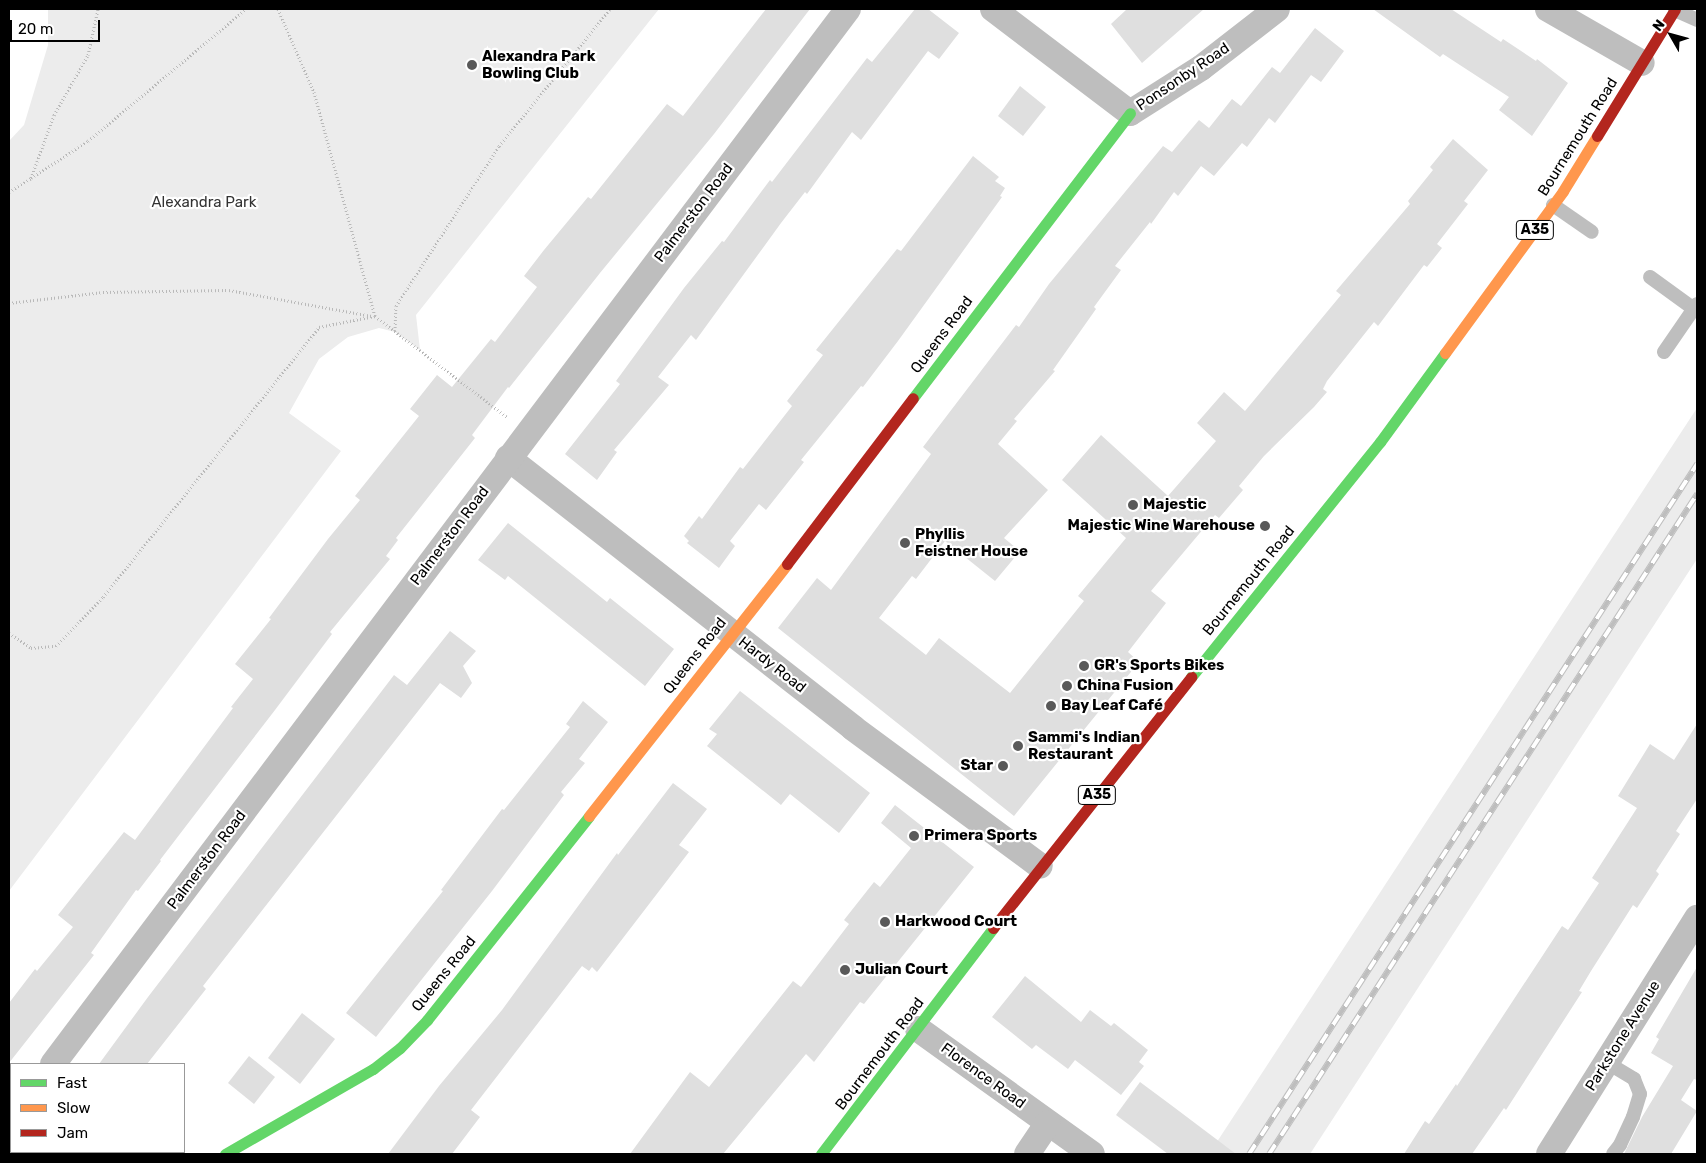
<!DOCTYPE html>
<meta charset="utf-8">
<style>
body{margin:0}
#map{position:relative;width:1706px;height:1163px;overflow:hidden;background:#fff;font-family:Rubik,sans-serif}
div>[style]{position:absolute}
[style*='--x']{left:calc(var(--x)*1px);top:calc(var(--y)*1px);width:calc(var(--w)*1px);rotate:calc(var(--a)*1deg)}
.green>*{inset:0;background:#ececec}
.building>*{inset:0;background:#dfdfdf}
.path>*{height:3px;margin-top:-1.5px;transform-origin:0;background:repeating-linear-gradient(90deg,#b9b9b9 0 1px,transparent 0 3.5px)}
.lane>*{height:14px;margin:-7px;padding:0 7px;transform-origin:7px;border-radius:7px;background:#bebebe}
.street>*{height:26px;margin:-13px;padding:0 13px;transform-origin:13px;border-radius:13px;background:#bebebe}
.fast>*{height:11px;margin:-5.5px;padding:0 5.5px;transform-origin:5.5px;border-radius:5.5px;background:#63d668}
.slow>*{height:11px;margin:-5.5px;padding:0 5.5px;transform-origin:5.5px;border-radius:5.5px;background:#ff974d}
.jam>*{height:11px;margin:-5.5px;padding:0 5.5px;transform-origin:5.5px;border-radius:5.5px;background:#b3261e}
.rail>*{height:5.5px;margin-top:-2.75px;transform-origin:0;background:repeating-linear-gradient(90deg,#fff 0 11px,#bebebe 0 22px);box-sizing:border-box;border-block:1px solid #bebebe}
.dots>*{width:14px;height:14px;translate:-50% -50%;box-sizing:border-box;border:2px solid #fff;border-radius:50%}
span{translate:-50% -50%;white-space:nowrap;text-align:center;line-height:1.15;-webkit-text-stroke:4.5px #fff;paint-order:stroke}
.shield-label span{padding:1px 4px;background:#fff;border:1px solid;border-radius:4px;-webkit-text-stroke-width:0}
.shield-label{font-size:14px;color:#000;font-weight:700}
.poi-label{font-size:15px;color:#000;font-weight:700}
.left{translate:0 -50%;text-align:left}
.right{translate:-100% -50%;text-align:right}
.street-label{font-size:15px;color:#000}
.park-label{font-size:15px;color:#333}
.frame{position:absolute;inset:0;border:10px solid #000;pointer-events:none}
.legend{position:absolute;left:10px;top:1063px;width:175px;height:90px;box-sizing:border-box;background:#fff;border:1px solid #999;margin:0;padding:6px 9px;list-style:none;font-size:15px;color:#000}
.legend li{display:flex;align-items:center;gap:10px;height:25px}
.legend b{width:25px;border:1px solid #999}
.north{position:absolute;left:1646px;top:10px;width:50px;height:50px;-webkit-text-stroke:4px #fff;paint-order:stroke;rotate:308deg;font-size:14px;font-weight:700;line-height:20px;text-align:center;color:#000}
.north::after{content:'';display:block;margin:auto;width:18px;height:22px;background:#000;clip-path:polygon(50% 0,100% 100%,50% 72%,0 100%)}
.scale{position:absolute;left:10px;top:20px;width:90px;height:22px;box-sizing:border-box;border:2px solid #000;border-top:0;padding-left:6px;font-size:15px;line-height:18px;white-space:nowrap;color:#000;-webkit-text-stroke:4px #fff;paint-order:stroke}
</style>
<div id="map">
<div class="green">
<div style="clip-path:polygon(48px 9px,659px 9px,416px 315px,420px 350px,395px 332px,379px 328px,348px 337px,319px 359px,289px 413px,341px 451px,9px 891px,9px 141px,24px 125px,48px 45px)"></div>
<div style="clip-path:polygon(1697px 408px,1697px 559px,1310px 1154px,1209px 1154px)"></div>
</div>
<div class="building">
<div style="clip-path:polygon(766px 9px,810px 9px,714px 134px,600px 273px,509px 388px,508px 387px,472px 435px,475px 438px,396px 538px,398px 540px,386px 556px,390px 559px,330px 632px,332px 634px,275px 710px,186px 826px,160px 860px,161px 861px,138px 891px,136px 890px,91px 953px,94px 955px,9px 1063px,9px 1003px,35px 969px,37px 971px,73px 927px,58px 915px,124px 832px,135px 840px,233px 708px,231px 707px,253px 679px,235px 664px,271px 619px,269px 618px,328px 539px,360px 500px,355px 496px,419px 416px,410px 409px,437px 375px,452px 387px,491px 339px,495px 342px,537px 287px,524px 276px,544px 250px,588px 197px,591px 199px,667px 104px,683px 116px)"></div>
<div style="clip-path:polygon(915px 9px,928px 9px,959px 33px,939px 59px,928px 51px,861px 140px,852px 132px,807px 194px,805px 192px,781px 223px,696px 340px,691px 335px,658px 377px,669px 385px,614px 450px,617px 452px,597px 480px,565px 454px,620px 384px,616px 381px,684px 288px,722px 241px,724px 242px,770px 180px,772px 182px,867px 58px,872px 62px)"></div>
<div style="clip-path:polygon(1127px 9px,1204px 9px,1142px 63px,1111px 24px)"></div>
<div style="clip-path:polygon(1373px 9px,1451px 9px,1501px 42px,1503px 39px,1536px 61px,1537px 59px,1568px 83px,1532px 136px,1499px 110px,1509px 97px,1443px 54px,1440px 57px)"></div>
<div style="clip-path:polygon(1315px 28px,1344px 51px,1321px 82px,1311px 75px,1275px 123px,1269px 118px,1247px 147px,1242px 143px,1214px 176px,1201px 166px,1178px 196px,1174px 192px,1151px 224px,1150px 222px,1115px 266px,1121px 270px,1094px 307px,1096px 309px,1053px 370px,1055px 371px,1014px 419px,1017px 421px,998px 444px,1048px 490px,1004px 538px,1020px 551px,995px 581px,945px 541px,916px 579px,912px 576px,879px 618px,926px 655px,939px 638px,1010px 693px,1084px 601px,1078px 596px,1126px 538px,1062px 480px,1101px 435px,1168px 496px,1216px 441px,1197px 423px,1224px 392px,1245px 411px,1341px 295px,1336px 291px,1410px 204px,1408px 201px,1433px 170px,1430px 167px,1453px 139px,1488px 170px,1464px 201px,1468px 204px,1437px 244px,1442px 248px,1427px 267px,1424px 265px,1378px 326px,1374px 322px,1327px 381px,1323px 389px,1327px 392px,1314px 407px,1264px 456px,1239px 486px,1243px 490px,1219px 518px,1215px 515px,1151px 591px,1166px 603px,1128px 652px,1139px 662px,1014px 816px,778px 628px,817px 578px,831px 590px,931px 454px,923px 447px,1016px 325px,1019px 327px,1049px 284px,1163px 146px,1172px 152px,1199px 120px,1209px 128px,1232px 99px,1241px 106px,1272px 67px,1280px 73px)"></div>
<div style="clip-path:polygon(1020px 86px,1046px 107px,1023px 136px,998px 116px)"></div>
<div style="clip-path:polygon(973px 156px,999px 177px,995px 181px,1005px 188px,1000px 196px,1002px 197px,898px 341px,863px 387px,861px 386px,801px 460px,804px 462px,766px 510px,759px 504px,730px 541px,735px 546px,719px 568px,687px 543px,689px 541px,684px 536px,699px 516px,702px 519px,740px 467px,743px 469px,792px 406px,787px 401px,823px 355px,816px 350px,897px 249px,901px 251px)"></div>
<div style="clip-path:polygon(508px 523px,607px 602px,610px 598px,674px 649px,645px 686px,508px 576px,505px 580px,478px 560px)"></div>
<div style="clip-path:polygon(450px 631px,476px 651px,463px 666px,472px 683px,461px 698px,440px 683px,203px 986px,206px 989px,147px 1064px,99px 1064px,148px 997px,394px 675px,407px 685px)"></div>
<div style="clip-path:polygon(740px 691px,870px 793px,839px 833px,790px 794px,781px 805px,707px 746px,717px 734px,709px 729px)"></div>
<div style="clip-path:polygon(583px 701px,608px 722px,579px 759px,585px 763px,561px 792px,564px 795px,492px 891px,376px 1037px,346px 1013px,443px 891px,441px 890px,502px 809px,504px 810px,570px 727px,566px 724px)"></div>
<div style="clip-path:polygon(1697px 724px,1697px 799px,1676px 831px,1680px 834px,1656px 871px,1659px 874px,1637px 908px,1633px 905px,1591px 971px,1579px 991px,1582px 992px,1506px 1110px,1504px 1108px,1472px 1154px,1404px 1154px,1425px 1121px,1429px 1124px,1456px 1084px,1457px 1086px,1562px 926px,1568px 930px,1599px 883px,1592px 878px,1637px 808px,1618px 796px,1650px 744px,1674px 760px)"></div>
<div style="clip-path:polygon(673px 783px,707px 809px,679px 845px,689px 852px,597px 972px,592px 967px,589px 971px,582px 966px,471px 1110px,480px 1117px,452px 1154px,388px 1154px,439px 1086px,502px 1010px,617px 853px,618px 855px)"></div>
<div style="clip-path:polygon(895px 805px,974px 867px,864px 1004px,860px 1002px,814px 1062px,806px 1054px,723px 1154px,630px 1154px,690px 1072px,709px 1087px,793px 981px,801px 987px,849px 924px,844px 920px,874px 882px,880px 887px,911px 848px,881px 823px)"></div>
<div style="clip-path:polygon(1697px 967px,1697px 1080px,1694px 1079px,1681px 1100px,1697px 1111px,1671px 1154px,1624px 1154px,1642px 1117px,1673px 1066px,1651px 1053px,1659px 1039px,1656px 1037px)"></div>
<div style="clip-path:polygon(1025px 976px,1081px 1022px,1090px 1010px,1111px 1026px,1114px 1023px,1148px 1050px,1139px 1062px,1144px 1066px,1121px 1095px,1075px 1060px,1068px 1069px,1036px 1045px,1032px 1049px,992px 1017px)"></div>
<div style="clip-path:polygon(302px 1013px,335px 1039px,300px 1084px,268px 1058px)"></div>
<div style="clip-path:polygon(249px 1056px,275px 1077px,254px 1104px,228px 1083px)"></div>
<div style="clip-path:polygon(1140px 1082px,1171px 1105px,1236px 1154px,1168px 1154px,1116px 1115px)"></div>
</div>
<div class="path">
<div style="--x:278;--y:9;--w:90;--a:66.6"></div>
<div style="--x:314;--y:92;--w:232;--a:74.8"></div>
<div style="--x:375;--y:316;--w:166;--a:37.4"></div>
<div style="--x:31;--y:178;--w:68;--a:-33"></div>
<div style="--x:88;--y:141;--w:206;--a:-39.9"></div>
<div style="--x:9;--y:192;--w:26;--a:-32"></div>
<div style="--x:31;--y:178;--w:67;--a:-69.9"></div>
<div style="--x:54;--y:115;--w:69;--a:-60.5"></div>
<div style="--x:88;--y:55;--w:47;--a:-77.7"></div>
<div style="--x:9;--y:303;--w:95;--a:-6.7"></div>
<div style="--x:103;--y:292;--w:126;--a:-0.9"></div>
<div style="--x:229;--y:290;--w:145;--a:10.3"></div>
<div style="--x:395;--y:331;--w:25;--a:-88"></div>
<div style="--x:396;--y:306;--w:190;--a:-57.2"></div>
<div style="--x:499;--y:146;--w:176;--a:-51"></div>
<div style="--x:9;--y:633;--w:27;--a:34"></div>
<div style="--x:31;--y:648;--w:25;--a:-5"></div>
<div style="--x:56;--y:646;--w:68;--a:-46.2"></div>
<div style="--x:103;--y:597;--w:346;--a:-51.3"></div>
<div style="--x:319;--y:327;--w:57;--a:-11.1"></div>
</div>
<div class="lane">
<div style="--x:1675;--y:10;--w:24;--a:24"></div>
<div style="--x:1553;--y:205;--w:47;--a:34.7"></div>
<div style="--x:1650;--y:277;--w:54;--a:36"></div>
<div style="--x:1664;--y:352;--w:58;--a:-55.5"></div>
<div style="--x:1606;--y:1062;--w:33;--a:31"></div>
<div style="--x:1634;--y:1079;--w:16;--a:68"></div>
<div style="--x:1640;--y:1094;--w:24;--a:107"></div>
<div style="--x:1633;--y:1117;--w:31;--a:115"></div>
<div style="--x:1620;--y:1145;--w:11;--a:128"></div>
</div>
<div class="street">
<div style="--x:993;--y:9;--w:172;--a:37.2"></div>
<div style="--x:1130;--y:113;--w:84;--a:-32.4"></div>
<div style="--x:1201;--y:68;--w:96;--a:-37.8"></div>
<div style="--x:1548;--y:9;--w:108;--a:29.9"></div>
<div style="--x:508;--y:458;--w:438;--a:38"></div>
<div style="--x:853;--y:728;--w:232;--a:36.4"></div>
<div style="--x:918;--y:1029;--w:214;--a:35.7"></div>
<div style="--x:53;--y:1064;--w:1321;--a:-53"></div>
<div style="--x:9;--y:1124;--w:4;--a:-63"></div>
<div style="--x:1027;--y:1154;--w:37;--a:-56"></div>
<div style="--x:1549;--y:1154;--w:279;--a:-57.9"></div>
</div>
<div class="fast">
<div style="--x:913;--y:398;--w:358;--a:-52.7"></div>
<div style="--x:1191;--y:677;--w:302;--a:-51.2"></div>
<div style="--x:1380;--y:442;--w:110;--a:-53.9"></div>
<div style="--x:225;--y:1154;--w:171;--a:-29.9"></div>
<div style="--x:373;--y:1069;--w:34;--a:-38"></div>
<div style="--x:400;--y:1048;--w:39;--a:-46"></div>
<div style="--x:427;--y:1020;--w:260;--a:-51.5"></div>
<div style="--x:821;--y:1154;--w:284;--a:-52.7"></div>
</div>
<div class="slow">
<div style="--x:1445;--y:353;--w:200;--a:-53.9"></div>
<div style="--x:1563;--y:191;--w:65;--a:-58.3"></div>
<div style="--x:589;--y:816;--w:320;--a:-51.8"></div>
</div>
<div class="jam">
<div style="--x:1597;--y:136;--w:149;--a:-58.4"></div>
<div style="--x:787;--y:564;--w:208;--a:-52.8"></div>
<div style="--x:993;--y:928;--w:320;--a:-51.7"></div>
</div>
<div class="rail">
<div style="--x:1249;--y:1154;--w:823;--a:-57.01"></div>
<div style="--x:1269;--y:1154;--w:787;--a:-57.04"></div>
</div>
<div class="dots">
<div style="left:472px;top:65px;background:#595959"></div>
<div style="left:1133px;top:505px;background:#595959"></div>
<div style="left:1265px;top:526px;background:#595959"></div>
<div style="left:905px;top:543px;background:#595959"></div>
<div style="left:1084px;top:666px;background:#595959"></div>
<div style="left:1067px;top:686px;background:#595959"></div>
<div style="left:1051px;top:706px;background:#595959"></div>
<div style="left:1018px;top:746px;background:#595959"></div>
<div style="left:1003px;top:766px;background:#595959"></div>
<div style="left:914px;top:836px;background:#595959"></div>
<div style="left:885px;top:922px;background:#595959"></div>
<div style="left:845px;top:970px;background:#595959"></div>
</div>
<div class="shield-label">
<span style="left:1535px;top:230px">A35</span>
<span style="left:1097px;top:795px">A35</span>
</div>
<div class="poi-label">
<span class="left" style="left:482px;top:65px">Alexandra Park<br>Bowling Club</span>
<span class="left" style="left:1143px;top:505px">Majestic</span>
<span class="right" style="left:1255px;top:526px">Majestic Wine Warehouse</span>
<span class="left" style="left:915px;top:543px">Phyllis<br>Feistner House</span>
<span class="left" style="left:1094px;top:666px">GR's Sports Bikes</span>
<span class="left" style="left:1077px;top:686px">China Fusion</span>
<span class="left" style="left:1061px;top:706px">Bay Leaf Café</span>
<span class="left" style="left:1028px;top:746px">Sammi's Indian<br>Restaurant</span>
<span class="right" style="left:993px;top:766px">Star</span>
<span class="left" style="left:924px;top:836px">Primera Sports</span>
<span class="left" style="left:895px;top:922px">Harkwood Court</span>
<span class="left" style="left:855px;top:970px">Julian Court</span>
</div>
<div class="street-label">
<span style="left:1183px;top:77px;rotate:-34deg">Ponsonby Road</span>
<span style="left:1578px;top:137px;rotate:-58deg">Bournemouth Road</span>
<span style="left:694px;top:213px;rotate:-53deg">Palmerston Road</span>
<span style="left:942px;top:335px;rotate:-53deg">Queens Road</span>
<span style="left:450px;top:536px;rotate:-53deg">Palmerston Road</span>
<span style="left:1249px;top:581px;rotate:-51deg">Bournemouth Road</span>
<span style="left:695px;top:656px;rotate:-52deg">Queens Road</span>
<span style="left:772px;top:665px;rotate:38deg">Hardy Road</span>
<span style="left:207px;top:860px;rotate:-53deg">Palmerston Road</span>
<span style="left:444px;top:974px;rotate:-51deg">Queens Road</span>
<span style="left:1623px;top:1036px;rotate:-58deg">Parkstone Avenue</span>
<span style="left:880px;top:1054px;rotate:-53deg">Bournemouth Road</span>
<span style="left:983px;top:1076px;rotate:36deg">Florence Road</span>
</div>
<div class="park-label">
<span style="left:204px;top:203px">Alexandra Park</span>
</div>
<div class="frame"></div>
<ul class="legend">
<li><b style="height:6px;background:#63d668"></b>Fast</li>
<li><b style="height:6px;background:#ff974d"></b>Slow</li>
<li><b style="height:6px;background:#b3261e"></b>Jam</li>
</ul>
<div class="north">N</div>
<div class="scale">20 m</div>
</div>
